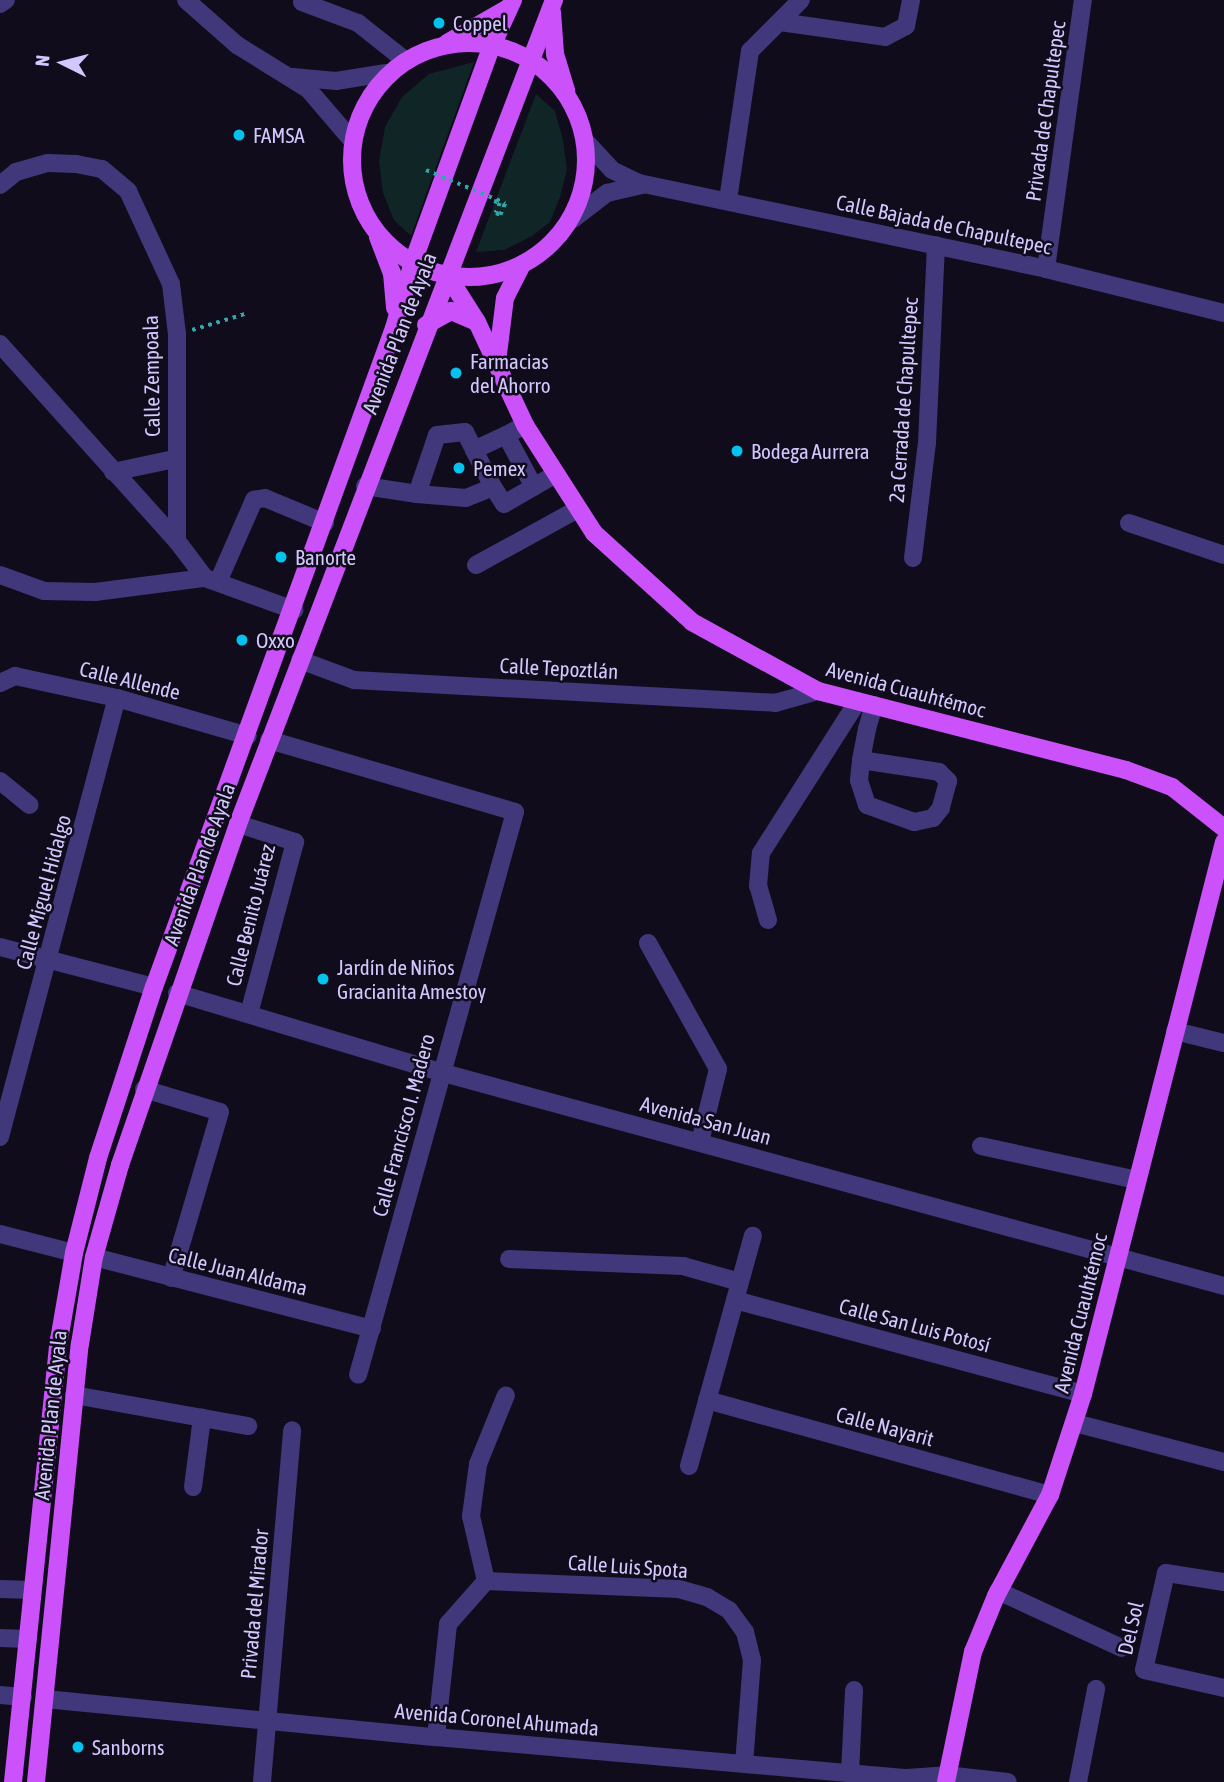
<!DOCTYPE html>
<meta charset="utf-8">
<style>
body{margin:0}
#map{position:relative;width:1224px;height:1782px;overflow:hidden;background:#100c1c;font-family:"Asap Condensed",sans-serif}
div>[style]{position:absolute}
[style*='--x']{left:calc(var(--x)*1px);top:calc(var(--y)*1px);width:calc(var(--w)*1px);rotate:calc(var(--a)*1deg)}
.green>*{inset:0;background:#0f2526}
.path>*{height:3.5px;margin-top:-1.75px;transform-origin:0;background:repeating-linear-gradient(90deg,#2fa7ab 0 3.5px,transparent 0 8.5px)}
.minor>*{height:18px;margin:-9px;padding:0 9px;transform-origin:9px;border-radius:9px;background:#40387a}
.major>*{height:18px;margin:-9px;padding:0 9px;transform-origin:9px;border-radius:9px;background:#cb52fb}
.major>.ring{margin:-9px;padding:0;box-sizing:content-box;background:none;border:18px solid #cb52fb;border-radius:50%}
.path-bridge>*{height:3.5px;margin-top:-1.75px;transform-origin:0;background:repeating-linear-gradient(90deg,#2fa7ab 0 3.5px,transparent 0 8.5px)}
.dots>*{width:19px;height:19px;translate:-50% -50%;box-sizing:border-box;border:4px solid #100c1c;border-radius:50%}
span{translate:-50% -50%;white-space:nowrap;text-align:center;line-height:1.15;-webkit-text-stroke:5px #100c1c;paint-order:stroke}
.poi-label{font-size:21px;color:#d3c8fe}
.left{translate:0 -50%;text-align:left}
.street-label{font-size:21px;color:#d3c8fe}
.north{position:absolute;left:28px;top:28px;width:70px;height:70px;-webkit-text-stroke:5px #100c1c;paint-order:stroke;rotate:276deg;font-size:19px;font-weight:700;line-height:28px;text-align:center;color:#d3c8fe}
.north::after{content:'';display:block;margin:auto;width:24px;height:32px;background:#d3c8fe;clip-path:polygon(50% 0,100% 100%,50% 72%,0 100%)}
</style>
<div id="map">
<div class="green">
<div style="clip-path:polygon(474px 62px,411px 236px,394px 220px,383px 193px,379px 161px,385px 127px,402px 97px,429px 74px)"></div>
<div style="clip-path:polygon(536px 94px,555px 111px,563px 140px,567px 170px,560px 197px,550px 222px,532px 236px,504px 250px,476px 252px)"></div>
</div>
<div class="path">
<div style="--x:494;--y:201;--w:6;--a:18"></div>
<div style="--x:500;--y:203;--w:11;--a:112"></div>
<div style="--x:496;--y:213;--w:4;--a:27"></div>
<div style="--x:500;--y:215;--w:13;--a:-67"></div>
<div style="--x:192;--y:330;--w:59;--a:-16.9"></div>
</div>
<div class="minor">
<div style="--x:186;--y:0;--w:68;--a:41.4"></div>
<div style="--x:237;--y:45;--w:84;--a:31.8"></div>
<div style="--x:308;--y:89;--w:65;--a:49.4"></div>
<div style="--x:302;--y:2;--w:60;--a:20.6"></div>
<div style="--x:358;--y:23;--w:61;--a:38.4"></div>
<div style="--x:0;--y:4;--w:7;--a:-34"></div>
<div style="--x:780;--y:22;--w:106;--a:8.1"></div>
<div style="--x:885;--y:37;--w:24;--a:-28"></div>
<div style="--x:906;--y:26;--w:26;--a:-79"></div>
<div style="--x:293;--y:77;--w:43;--a:5.3"></div>
<div style="--x:336;--y:81;--w:51;--a:-9.1"></div>
<div style="--x:588;--y:144;--w:35;--a:47"></div>
<div style="--x:612;--y:170;--w:30;--a:26"></div>
<div style="--x:639;--y:183;--w:416;--a:11.9"></div>
<div style="--x:1046;--y:269;--w:183;--a:13.9"></div>
<div style="--x:0;--y:185;--w:21;--a:-39"></div>
<div style="--x:16;--y:172;--w:33;--a:-16"></div>
<div style="--x:48;--y:163;--w:28;--a:2"></div>
<div style="--x:76;--y:164;--w:26;--a:11"></div>
<div style="--x:102;--y:169;--w:34;--a:40"></div>
<div style="--x:128;--y:191;--w:102;--a:65.2"></div>
<div style="--x:171;--y:284;--w:50;--a:83.2"></div>
<div style="--x:177;--y:334;--w:207;--a:90"></div>
<div style="--x:177;--y:541;--w:46;--a:52.9"></div>
<div style="--x:728;--y:200;--w:151;--a:-81.6"></div>
<div style="--x:750;--y:51;--w:72;--a:-45"></div>
<div style="--x:573;--y:219;--w:43;--a:-37.4"></div>
<div style="--x:607;--y:193;--w:37;--a:-13"></div>
<div style="--x:1046;--y:269;--w:272;--a:-82.2"></div>
<div style="--x:0;--y:344;--w:265;--a:48.1"></div>
<div style="--x:525;--y:425;--w:21;--a:152"></div>
<div style="--x:506;--y:435;--w:59;--a:61.7"></div>
<div style="--x:113;--y:472;--w:62;--a:-12"></div>
<div style="--x:365;--y:486;--w:53;--a:8.7"></div>
<div style="--x:417;--y:494;--w:62;--a:-71.3"></div>
<div style="--x:437;--y:435;--w:28;--a:-6"></div>
<div style="--x:465;--y:432;--w:20;--a:63"></div>
<div style="--x:493;--y:487;--w:42;--a:-117.2"></div>
<div style="--x:474;--y:450;--w:35;--a:-25"></div>
<div style="--x:417;--y:494;--w:49;--a:4.7"></div>
<div style="--x:466;--y:498;--w:29;--a:-22"></div>
<div style="--x:493;--y:487;--w:20;--a:57"></div>
<div style="--x:504;--y:504;--w:58;--a:-30.1"></div>
<div style="--x:1129;--y:523;--w:100;--a:18.6"></div>
<div style="--x:913;--y:558;--w:116;--a:-83.1"></div>
<div style="--x:927;--y:443;--w:198;--a:-87.4"></div>
<div style="--x:476;--y:565;--w:116;--a:-28.8"></div>
<div style="--x:0;--y:575;--w:47;--a:20"></div>
<div style="--x:44;--y:591;--w:51;--a:1.1"></div>
<div style="--x:95;--y:592;--w:111;--a:-7.3"></div>
<div style="--x:205;--y:578;--w:95;--a:19.8"></div>
<div style="--x:218;--y:582;--w:90;--a:-66.3"></div>
<div style="--x:254;--y:500;--w:11;--a:-10"></div>
<div style="--x:265;--y:498;--w:65;--a:22.6"></div>
<div style="--x:300;--y:660;--w:58;--a:20.3"></div>
<div style="--x:354;--y:680;--w:422;--a:3.1"></div>
<div style="--x:775;--y:703;--w:45;--a:-15.6"></div>
<div style="--x:0;--y:683;--w:17;--a:-25"></div>
<div style="--x:15;--y:676;--w:104;--a:12.2"></div>
<div style="--x:117;--y:698;--w:136;--a:16.2"></div>
<div style="--x:269;--y:740;--w:256;--a:16.3"></div>
<div style="--x:515;--y:812;--w:584;--a:105.58"></div>
<div style="--x:861;--y:760;--w:79;--a:8.7"></div>
<div style="--x:939;--y:772;--w:13;--a:45"></div>
<div style="--x:948;--y:781;--w:28;--a:105"></div>
<div style="--x:941;--y:808;--w:13;--a:129"></div>
<div style="--x:933;--y:818;--w:19;--a:168"></div>
<div style="--x:914;--y:822;--w:50;--a:-160.1"></div>
<div style="--x:867;--y:805;--w:26;--a:-108"></div>
<div style="--x:859;--y:780;--w:20;--a:-84"></div>
<div style="--x:861;--y:760;--w:32;--a:-79"></div>
<div style="--x:867;--y:729;--w:25;--a:-74"></div>
<div style="--x:0;--y:781;--w:38;--a:39"></div>
<div style="--x:238;--y:824;--w:60;--a:17.5"></div>
<div style="--x:295;--y:842;--w:178;--a:105"></div>
<div style="--x:768;--y:920;--w:35;--a:-106"></div>
<div style="--x:758;--y:886;--w:33;--a:-85"></div>
<div style="--x:761;--y:853;--w:180;--a:-57.5"></div>
<div style="--x:648;--y:943;--w:144;--a:60.9"></div>
<div style="--x:718;--y:1069;--w:75;--a:103.9"></div>
<div style="--x:0;--y:947;--w:159;--a:14.6"></div>
<div style="--x:177;--y:993;--w:275;--a:16.7"></div>
<div style="--x:440;--y:1072;--w:813;--a:15.27"></div>
<div style="--x:1175;--y:1031;--w:50;--a:13.8"></div>
<div style="--x:144;--y:1089;--w:79;--a:16.8"></div>
<div style="--x:220;--y:1112;--w:173;--a:106.4"></div>
<div style="--x:0;--y:1137;--w:454;--a:-75.1"></div>
<div style="--x:981;--y:1146;--w:160;--a:12.3"></div>
<div style="--x:0;--y:1234;--w:76;--a:14.4"></div>
<div style="--x:94;--y:1257;--w:287;--a:14.5"></div>
<div style="--x:509;--y:1259;--w:174;--a:2.3"></div>
<div style="--x:683;--y:1266;--w:59;--a:15.7"></div>
<div style="--x:735;--y:1300;--w:360;--a:15.1"></div>
<div style="--x:74;--y:1395;--w:177;--a:10.1"></div>
<div style="--x:707;--y:1400;--w:356;--a:15.5"></div>
<div style="--x:1075;--y:1423;--w:154;--a:14.7"></div>
<div style="--x:689;--y:1466;--w:239;--a:-74.5"></div>
<div style="--x:193;--y:1487;--w:70;--a:-82.6"></div>
<div style="--x:486;--y:1581;--w:193;--a:2.4"></div>
<div style="--x:679;--y:1589;--w:29;--a:16"></div>
<div style="--x:707;--y:1597;--w:26;--a:31"></div>
<div style="--x:729;--y:1610;--w:27;--a:54"></div>
<div style="--x:745;--y:1632;--w:29;--a:76"></div>
<div style="--x:752;--y:1660;--w:104;--a:94.4"></div>
<div style="--x:486;--y:1581;--w:67;--a:-103"></div>
<div style="--x:471;--y:1516;--w:52;--a:-82.3"></div>
<div style="--x:478;--y:1464;--w:74;--a:-67.9"></div>
<div style="--x:1224;--y:1582;--w:59;--a:-171.2"></div>
<div style="--x:1166;--y:1573;--w:99;--a:102.8"></div>
<div style="--x:1144;--y:1670;--w:82;--a:12.7"></div>
<div style="--x:0;--y:1589;--w:32;--a:2"></div>
<div style="--x:998;--y:1591;--w:136;--a:24.7"></div>
<div style="--x:0;--y:1638;--w:28;--a:2"></div>
<div style="--x:0;--y:1695;--w:23;--a:5"></div>
<div style="--x:45;--y:1699;--w:393;--a:5.6"></div>
<div style="--x:436;--y:1737;--w:473;--a:5"></div>
<div style="--x:907;--y:1778;--w:39;--a:-4"></div>
<div style="--x:946;--y:1775;--w:62;--a:6.4"></div>
<div style="--x:436;--y:1737;--w:114;--a:-83.9"></div>
<div style="--x:448;--y:1624;--w:57;--a:-48.5"></div>
<div style="--x:850;--y:1773;--w:83;--a:-87.2"></div>
<div style="--x:262;--y:1782;--w:353;--a:-85.1"></div>
<div style="--x:1078;--y:1782;--w:95;--a:-79"></div>
</div>
<div class="major">
<div style="--x:552;--y:12;--w:42;--a:85.9"></div>
<div style="--x:555;--y:54;--w:39;--a:73"></div>
<div class="ring" style="left:352px;top:43px;width:216px;height:216px"></div>
<div style="--x:447;--y:43;--w:70;--a:-29.8"></div>
<div style="--x:378;--y:237;--w:39;--a:69"></div>
<div style="--x:392;--y:273;--w:35;--a:85"></div>
<div style="--x:446;--y:273;--w:58;--a:57.7"></div>
<div style="--x:477;--y:322;--w:114;--a:65"></div>
<div style="--x:525;--y:425;--w:128;--a:57.4"></div>
<div style="--x:594;--y:533;--w:132;--a:42.2"></div>
<div style="--x:692;--y:622;--w:144;--a:28.7"></div>
<div style="--x:818;--y:691;--w:318;--a:14.4"></div>
<div style="--x:1126;--y:770;--w:49;--a:20.3"></div>
<div style="--x:1172;--y:787;--w:66;--a:38.3"></div>
<div style="--x:426;--y:325;--w:29;--a:-29"></div>
<div style="--x:451;--y:311;--w:26;--a:23"></div>
<div style="--x:497;--y:362;--w:64;--a:-82.9"></div>
<div style="--x:505;--y:298;--w:38;--a:-63"></div>
<div style="--x:13;--y:1782;--w:444;--a:-84.1"></div>
<div style="--x:59;--y:1340;--w:88;--a:-80.2"></div>
<div style="--x:74;--y:1253;--w:98;--a:-75.8"></div>
<div style="--x:98;--y:1158;--w:180;--a:-71.9"></div>
<div style="--x:154;--y:987;--w:701;--a:-69.99"></div>
<div style="--x:394;--y:328;--w:69;--a:-73.9"></div>
<div style="--x:413;--y:262;--w:228;--a:-70"></div>
<div style="--x:491;--y:48;--w:53;--a:-65.4"></div>
<div style="--x:36;--y:1782;--w:440;--a:-84.3"></div>
<div style="--x:80;--y:1344;--w:88;--a:-80.9"></div>
<div style="--x:94;--y:1257;--w:96;--a:-74.2"></div>
<div style="--x:120;--y:1165;--w:361;--a:-70.9"></div>
<div style="--x:238;--y:824;--w:883;--a:-69.02"></div>
<div style="--x:946;--y:1782;--w:133;--a:-78.3"></div>
<div style="--x:973;--y:1652;--w:61;--a:-67.7"></div>
<div style="--x:996;--y:1596;--w:115;--a:-61.9"></div>
<div style="--x:1050;--y:1495;--w:106;--a:-71.9"></div>
<div style="--x:1083;--y:1394;--w:570;--a:-75.67"></div>
</div>
<div class="path-bridge">
<div style="--x:426;--y:170;--w:86;--a:22.7"></div>
</div>
<div class="dots">
<div style="left:439px;top:23px;background:#05c1ed"></div>
<div style="left:239px;top:135px;background:#05c1ed"></div>
<div style="left:456px;top:373px;background:#05c1ed"></div>
<div style="left:737px;top:451px;background:#05c1ed"></div>
<div style="left:459px;top:468px;background:#05c1ed"></div>
<div style="left:281px;top:557px;background:#05c1ed"></div>
<div style="left:242px;top:640px;background:#05c1ed"></div>
<div style="left:323px;top:979px;background:#05c1ed"></div>
<div style="left:78px;top:1747px;background:#05c1ed"></div>
</div>
<div class="poi-label">
<span class="left" style="left:453px;top:23px">Coppel</span>
<span class="left" style="left:253px;top:135px">FAMSA</span>
<span class="left" style="left:470px;top:373px">Farmacias<br>del Ahorro</span>
<span class="left" style="left:751px;top:451px">Bodega Aurrera</span>
<span class="left" style="left:473px;top:468px">Pemex</span>
<span class="left" style="left:295px;top:557px">Banorte</span>
<span class="left" style="left:256px;top:640px">Oxxo</span>
<span class="left" style="left:337px;top:979px">Jardín de Niños<br>Gracianita Amestoy</span>
<span class="left" style="left:92px;top:1747px">Sanborns</span>
</div>
<div class="street-label">
<span style="left:1045px;top:111px;rotate:-82deg">Privada de Chapultepec</span>
<span style="left:944px;top:224px;rotate:12deg">Calle Bajada de Chapultepec</span>
<span style="left:399px;top:333px;rotate:-69deg">Avenida Plan de Ayala</span>
<span style="left:151px;top:376px;rotate:-91deg">Calle Zempoala</span>
<span style="left:903px;top:400px;rotate:-86deg">2a Cerrada de Chapultepec</span>
<span style="left:559px;top:668px;rotate:3deg">Calle Tepoztlán</span>
<span style="left:130px;top:680px;rotate:14deg">Calle Allende</span>
<span style="left:906px;top:689px;rotate:15deg">Avenida Cuauhtémoc</span>
<span style="left:199px;top:864px;rotate:-70deg">Avenida Plan de Ayala</span>
<span style="left:43px;top:892px;rotate:-75deg">Calle Miguel Hidalgo</span>
<span style="left:250px;top:915px;rotate:-76deg">Calle Benito Juárez</span>
<span style="left:706px;top:1120px;rotate:15deg">Avenida San Juan</span>
<span style="left:403px;top:1125px;rotate:-75deg">Calle Francisco I. Madero</span>
<span style="left:238px;top:1271px;rotate:14deg">Calle Juan Aldama</span>
<span style="left:1080px;top:1313px;rotate:-76deg">Avenida Cuauhtémoc</span>
<span style="left:915px;top:1325px;rotate:15deg">Calle San Luis Potosí</span>
<span style="left:50px;top:1415px;rotate:-84deg">Avenida Plan de Ayala</span>
<span style="left:885px;top:1426px;rotate:15deg">Calle Nayarit</span>
<span style="left:628px;top:1566px;rotate:4deg">Calle Luis Spota</span>
<span style="left:254px;top:1604px;rotate:-85deg">Privada del Mirador</span>
<span style="left:1130px;top:1628px;rotate:-77deg">Del Sol</span>
<span style="left:497px;top:1719px;rotate:5deg">Avenida Coronel Ahumada</span>
</div>
<div class="north">N</div>
</div>
